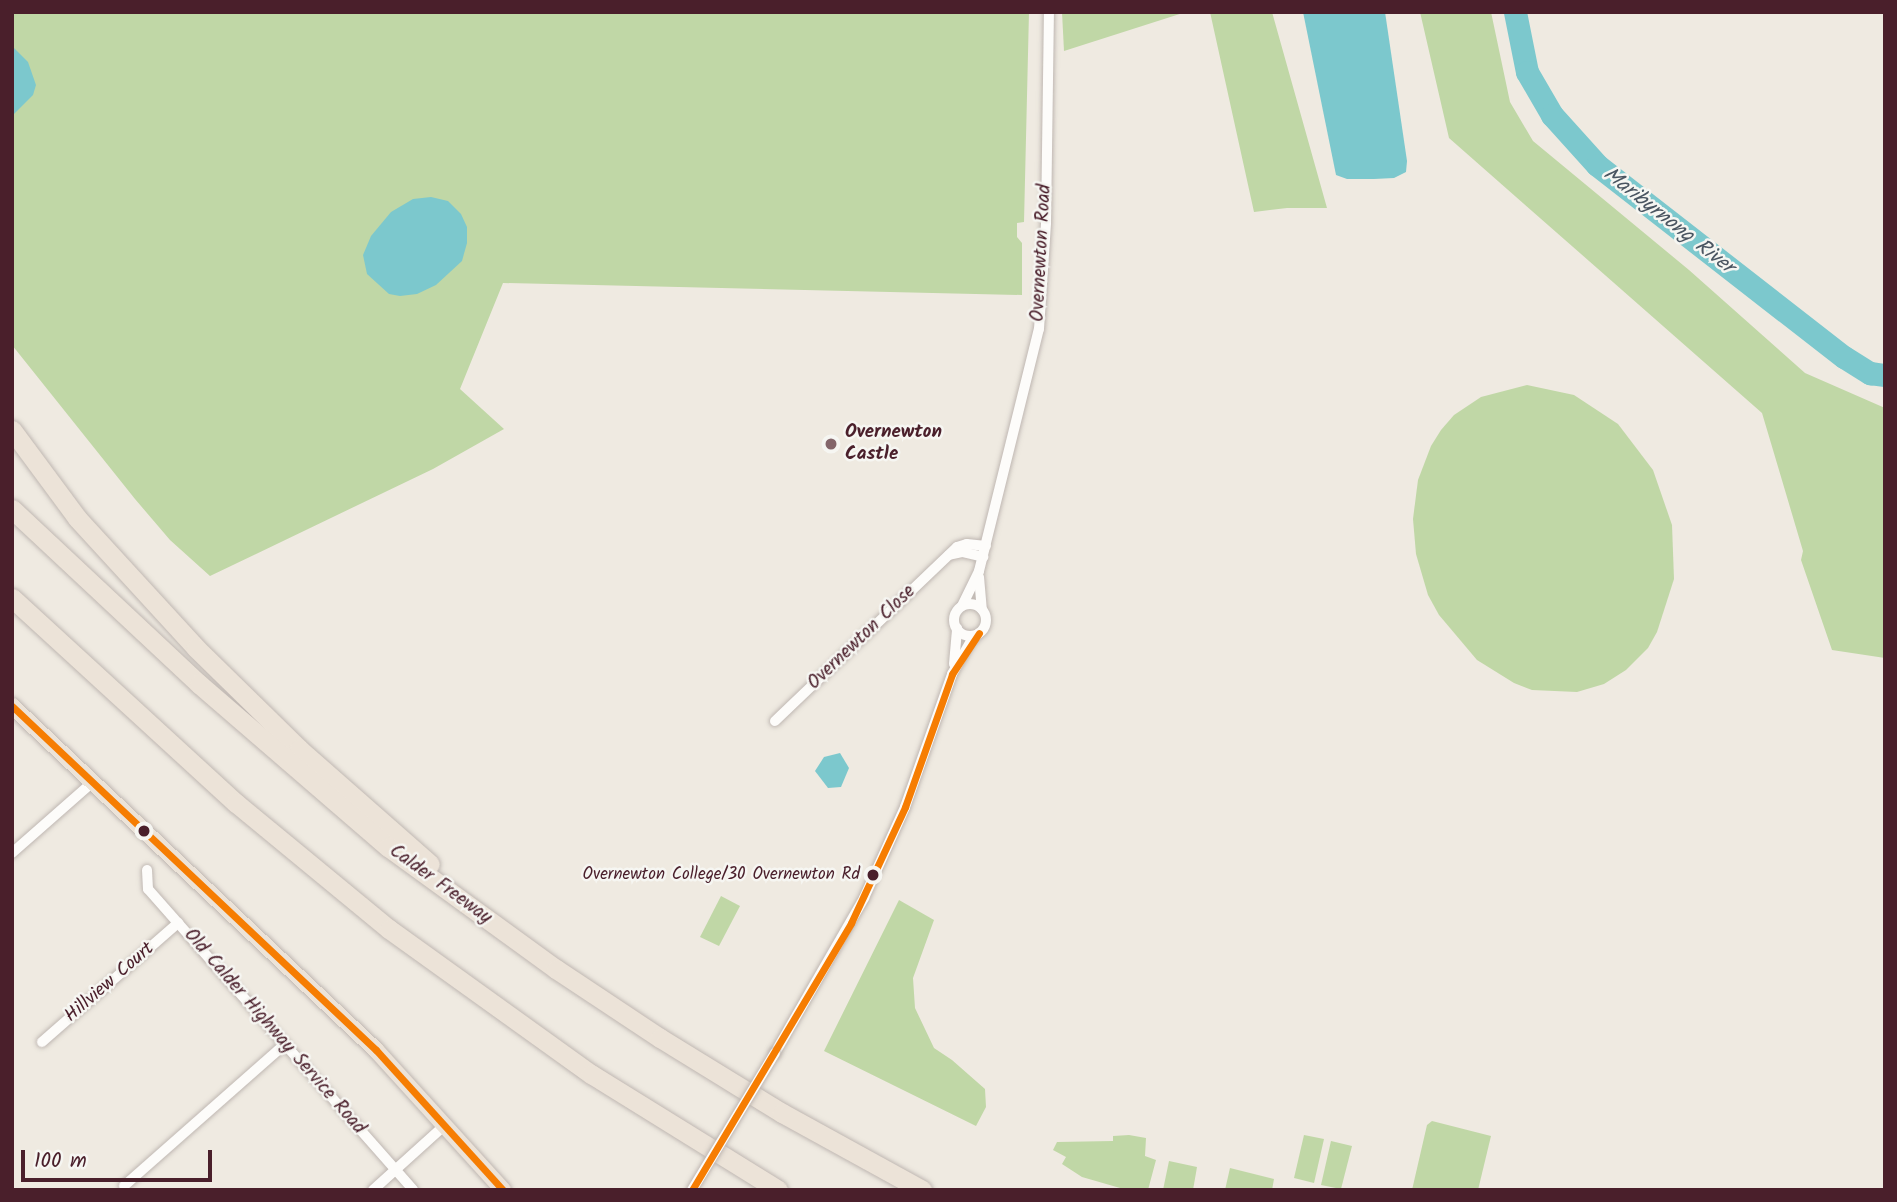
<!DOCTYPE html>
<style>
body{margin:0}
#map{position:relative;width:1897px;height:1202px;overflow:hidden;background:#efeae1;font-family:Kalam,sans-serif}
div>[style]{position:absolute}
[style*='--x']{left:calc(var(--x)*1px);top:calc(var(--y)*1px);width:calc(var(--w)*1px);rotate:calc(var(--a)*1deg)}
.green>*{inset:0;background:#c0d7a6}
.water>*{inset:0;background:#7cc8cd}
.river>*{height:23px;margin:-11.5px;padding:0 11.5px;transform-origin:11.5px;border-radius:11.5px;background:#7cc8cd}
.roads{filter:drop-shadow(0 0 2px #bfb7b2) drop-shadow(0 0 2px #bfb7b2)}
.minor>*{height:10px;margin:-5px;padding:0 5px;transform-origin:5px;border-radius:5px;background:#fdfcfa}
.minor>.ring{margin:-5px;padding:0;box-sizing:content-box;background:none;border:10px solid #fdfcfa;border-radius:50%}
.primary>*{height:16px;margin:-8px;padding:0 8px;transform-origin:8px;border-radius:8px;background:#ece3d8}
.motorway>*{height:19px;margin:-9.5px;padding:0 9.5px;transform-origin:9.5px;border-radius:9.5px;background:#ece3d8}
.bridges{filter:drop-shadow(0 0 2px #bfb7b2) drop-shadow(0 0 2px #bfb7b2)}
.minor-bridge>*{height:10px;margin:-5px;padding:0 5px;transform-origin:5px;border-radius:5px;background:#fdfcfa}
.bus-1>*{height:7px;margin:-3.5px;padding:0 3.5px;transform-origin:3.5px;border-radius:3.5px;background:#f67d02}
.dots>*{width:19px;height:19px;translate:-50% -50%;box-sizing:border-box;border:4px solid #f6f6f2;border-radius:50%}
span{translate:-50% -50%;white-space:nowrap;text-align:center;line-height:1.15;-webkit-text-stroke:5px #f6f6f2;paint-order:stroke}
.bus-label{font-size:17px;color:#4a1f2b}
.right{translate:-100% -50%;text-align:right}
.street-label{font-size:19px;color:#4a1f2b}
.poi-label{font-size:19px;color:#4a1f2b;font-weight:700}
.left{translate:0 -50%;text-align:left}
.water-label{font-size:21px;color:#4a5561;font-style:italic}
.frame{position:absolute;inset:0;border:14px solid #4a1f2b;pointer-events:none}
.scale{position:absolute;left:21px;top:1150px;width:191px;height:32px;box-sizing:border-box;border:4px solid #4a1f2b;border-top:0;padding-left:9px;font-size:21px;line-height:24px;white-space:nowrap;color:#4a1f2b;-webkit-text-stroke:5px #f6f6f2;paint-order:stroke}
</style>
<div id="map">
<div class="green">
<div style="clip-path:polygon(12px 12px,1029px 12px,1024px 222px,1017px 223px,1017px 237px,1022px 243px,1022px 295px,503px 283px,460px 389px,504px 429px,433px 469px,210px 576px,170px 540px,135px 499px,12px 345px)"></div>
<div style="clip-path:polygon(1062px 12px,1186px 12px,1064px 51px)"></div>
<div style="clip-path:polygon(1210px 12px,1272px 12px,1327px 208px,1287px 208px,1254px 212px)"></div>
<div style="clip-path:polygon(1420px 12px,1491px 12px,1510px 102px,1533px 141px,1689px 270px,1805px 373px,1885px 408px,1885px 658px,1832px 650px,1801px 560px,1803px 551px,1762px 413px,1449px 138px)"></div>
<div style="clip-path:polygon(1527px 385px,1574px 395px,1618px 424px,1653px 470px,1672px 525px,1674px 579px,1657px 632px,1648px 648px,1626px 670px,1604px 684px,1577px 692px,1532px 690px,1514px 683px,1477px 660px,1439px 615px,1428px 595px,1416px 554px,1413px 519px,1418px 480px,1431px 446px,1441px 430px,1454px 415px,1481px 397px)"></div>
<div style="clip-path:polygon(721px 896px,740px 906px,719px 946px,700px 937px)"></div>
<div style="clip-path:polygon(899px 900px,934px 920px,913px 978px,915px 1008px,934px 1048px,952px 1060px,985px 1089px,986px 1107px,976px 1126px,824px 1051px)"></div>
<div style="clip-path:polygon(1432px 1121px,1491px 1136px,1478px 1190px,1412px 1190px,1427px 1125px)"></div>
<div style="clip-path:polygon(1129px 1135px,1146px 1138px,1145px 1156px,1156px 1160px,1148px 1190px,1127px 1190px,1082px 1177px,1062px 1164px,1066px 1157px,1053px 1150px,1057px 1142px,1113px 1141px,1113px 1136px)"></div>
<div style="clip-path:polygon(1304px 1135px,1324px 1139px,1314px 1183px,1294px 1178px)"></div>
<div style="clip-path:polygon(1331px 1141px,1352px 1146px,1341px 1189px,1321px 1185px)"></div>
<div style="clip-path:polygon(1169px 1161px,1197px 1167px,1193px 1190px,1163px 1190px)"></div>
<div style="clip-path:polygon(1230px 1168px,1274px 1179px,1272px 1190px,1225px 1190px)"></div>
</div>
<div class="water">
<div style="clip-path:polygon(1303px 12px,1385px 12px,1407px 161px,1406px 172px,1394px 178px,1374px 179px,1347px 179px,1336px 175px)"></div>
<div style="clip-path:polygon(12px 46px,28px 62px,36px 85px,33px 95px,12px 116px)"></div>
<div style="clip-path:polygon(431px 197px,448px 201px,461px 214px,467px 227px,467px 243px,462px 261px,436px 285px,417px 294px,400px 296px,389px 294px,367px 274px,363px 255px,371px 236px,391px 212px,413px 199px)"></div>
<div style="clip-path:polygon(840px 753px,849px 768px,841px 787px,828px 788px,815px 771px,824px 757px)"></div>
</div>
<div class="river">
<div style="--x:1515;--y:12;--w:61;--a:78.7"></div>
<div style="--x:1527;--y:72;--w:50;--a:59.8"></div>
<div style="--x:1552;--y:115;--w:67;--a:48"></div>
<div style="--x:1597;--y:165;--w:313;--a:37.9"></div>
<div style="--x:1844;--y:357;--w:31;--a:32"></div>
<div style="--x:1870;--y:373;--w:15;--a:8"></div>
</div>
<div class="roads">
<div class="minor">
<div style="--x:949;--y:555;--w:13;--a:-13"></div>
<div style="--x:962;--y:552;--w:22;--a:13"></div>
<div style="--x:979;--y:577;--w:32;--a:85"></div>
<div class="ring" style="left:954px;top:604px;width:22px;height:22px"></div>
<div style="--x:962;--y:606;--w:39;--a:-64"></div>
<div style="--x:979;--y:571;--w:249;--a:-76.1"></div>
<div style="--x:1039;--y:329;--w:106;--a:-86.2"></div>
<div style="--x:1046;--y:223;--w:211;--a:-89.2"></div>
<div style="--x:954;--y:664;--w:36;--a:-85"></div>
<div style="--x:775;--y:721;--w:252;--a:-43.7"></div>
<div style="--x:957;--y:547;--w:10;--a:-17"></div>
<div style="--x:967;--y:544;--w:19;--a:6"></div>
<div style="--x:12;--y:853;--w:109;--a:-41.3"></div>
<div style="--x:147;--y:870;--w:19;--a:87"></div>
<div style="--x:148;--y:889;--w:401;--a:48.6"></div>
<div style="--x:42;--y:1042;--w:181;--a:-41.2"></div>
<div style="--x:775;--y:1053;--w:179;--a:-60.1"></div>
<div style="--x:864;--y:898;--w:100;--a:-65.7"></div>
<div style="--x:905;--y:807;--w:141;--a:-70.5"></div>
<div style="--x:952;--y:674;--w:38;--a:-60"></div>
<div style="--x:971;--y:641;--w:11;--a:-45"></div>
<div style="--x:124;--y:1186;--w:215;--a:-41.4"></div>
<div style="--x:373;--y:1190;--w:97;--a:-42.1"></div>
</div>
<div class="primary">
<div style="--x:12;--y:706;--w:501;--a:43.38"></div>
<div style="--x:376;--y:1050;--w:189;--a:47.8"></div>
</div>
<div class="motorway">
<div style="--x:12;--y:430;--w:109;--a:53.5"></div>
<div style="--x:77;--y:518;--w:176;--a:47.5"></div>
<div style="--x:196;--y:648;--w:144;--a:44.4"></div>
<div style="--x:299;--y:749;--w:174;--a:41.3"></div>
<div style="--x:12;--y:509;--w:256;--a:43.1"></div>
<div style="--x:199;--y:684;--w:250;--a:40.8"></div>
<div style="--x:388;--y:847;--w:208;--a:36"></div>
<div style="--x:556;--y:969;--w:125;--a:33.6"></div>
<div style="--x:660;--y:1038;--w:143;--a:31.6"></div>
<div style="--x:782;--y:1113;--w:160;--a:28.8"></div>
<div style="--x:12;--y:598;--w:304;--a:42.5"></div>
<div style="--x:236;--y:803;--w:198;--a:39.5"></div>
<div style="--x:389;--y:929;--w:249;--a:35.7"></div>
<div style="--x:591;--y:1074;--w:220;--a:31.8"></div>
</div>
</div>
<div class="bridges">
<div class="minor-bridge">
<div style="--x:692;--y:1190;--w:160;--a:-58.8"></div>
</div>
</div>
<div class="bus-1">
<div style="--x:12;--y:706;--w:501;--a:43.38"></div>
<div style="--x:376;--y:1050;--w:189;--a:47.8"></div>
<div style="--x:692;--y:1190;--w:311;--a:-59.2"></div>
<div style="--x:851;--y:923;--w:128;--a:-65"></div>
<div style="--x:905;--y:807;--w:141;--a:-70.5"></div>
<div style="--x:952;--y:674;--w:49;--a:-56.6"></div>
</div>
<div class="dots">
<div style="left:831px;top:444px;background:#84666b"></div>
<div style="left:144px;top:831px;background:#4a1f2b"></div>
<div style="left:873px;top:875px;background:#4a1f2b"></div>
</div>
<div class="bus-label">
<span class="right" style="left:860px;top:875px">Overnewton College/30 Overnewton Rd</span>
</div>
<div class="street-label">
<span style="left:1042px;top:253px;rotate:-87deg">Overnewton Road</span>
<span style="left:862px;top:638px;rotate:-44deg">Overnewton Close</span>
<span style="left:440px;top:885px;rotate:36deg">Calder Freeway</span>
<span style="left:110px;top:983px;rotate:-41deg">Hillview Court</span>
<span style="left:274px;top:1032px;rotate:49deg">Old Calder Highway Service Road</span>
</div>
<div class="poi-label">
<span class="left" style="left:845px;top:444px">Overnewton<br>Castle</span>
</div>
<div class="water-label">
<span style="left:1668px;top:221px;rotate:38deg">Maribyrnong River</span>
</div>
<div class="frame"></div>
<div class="scale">100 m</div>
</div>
